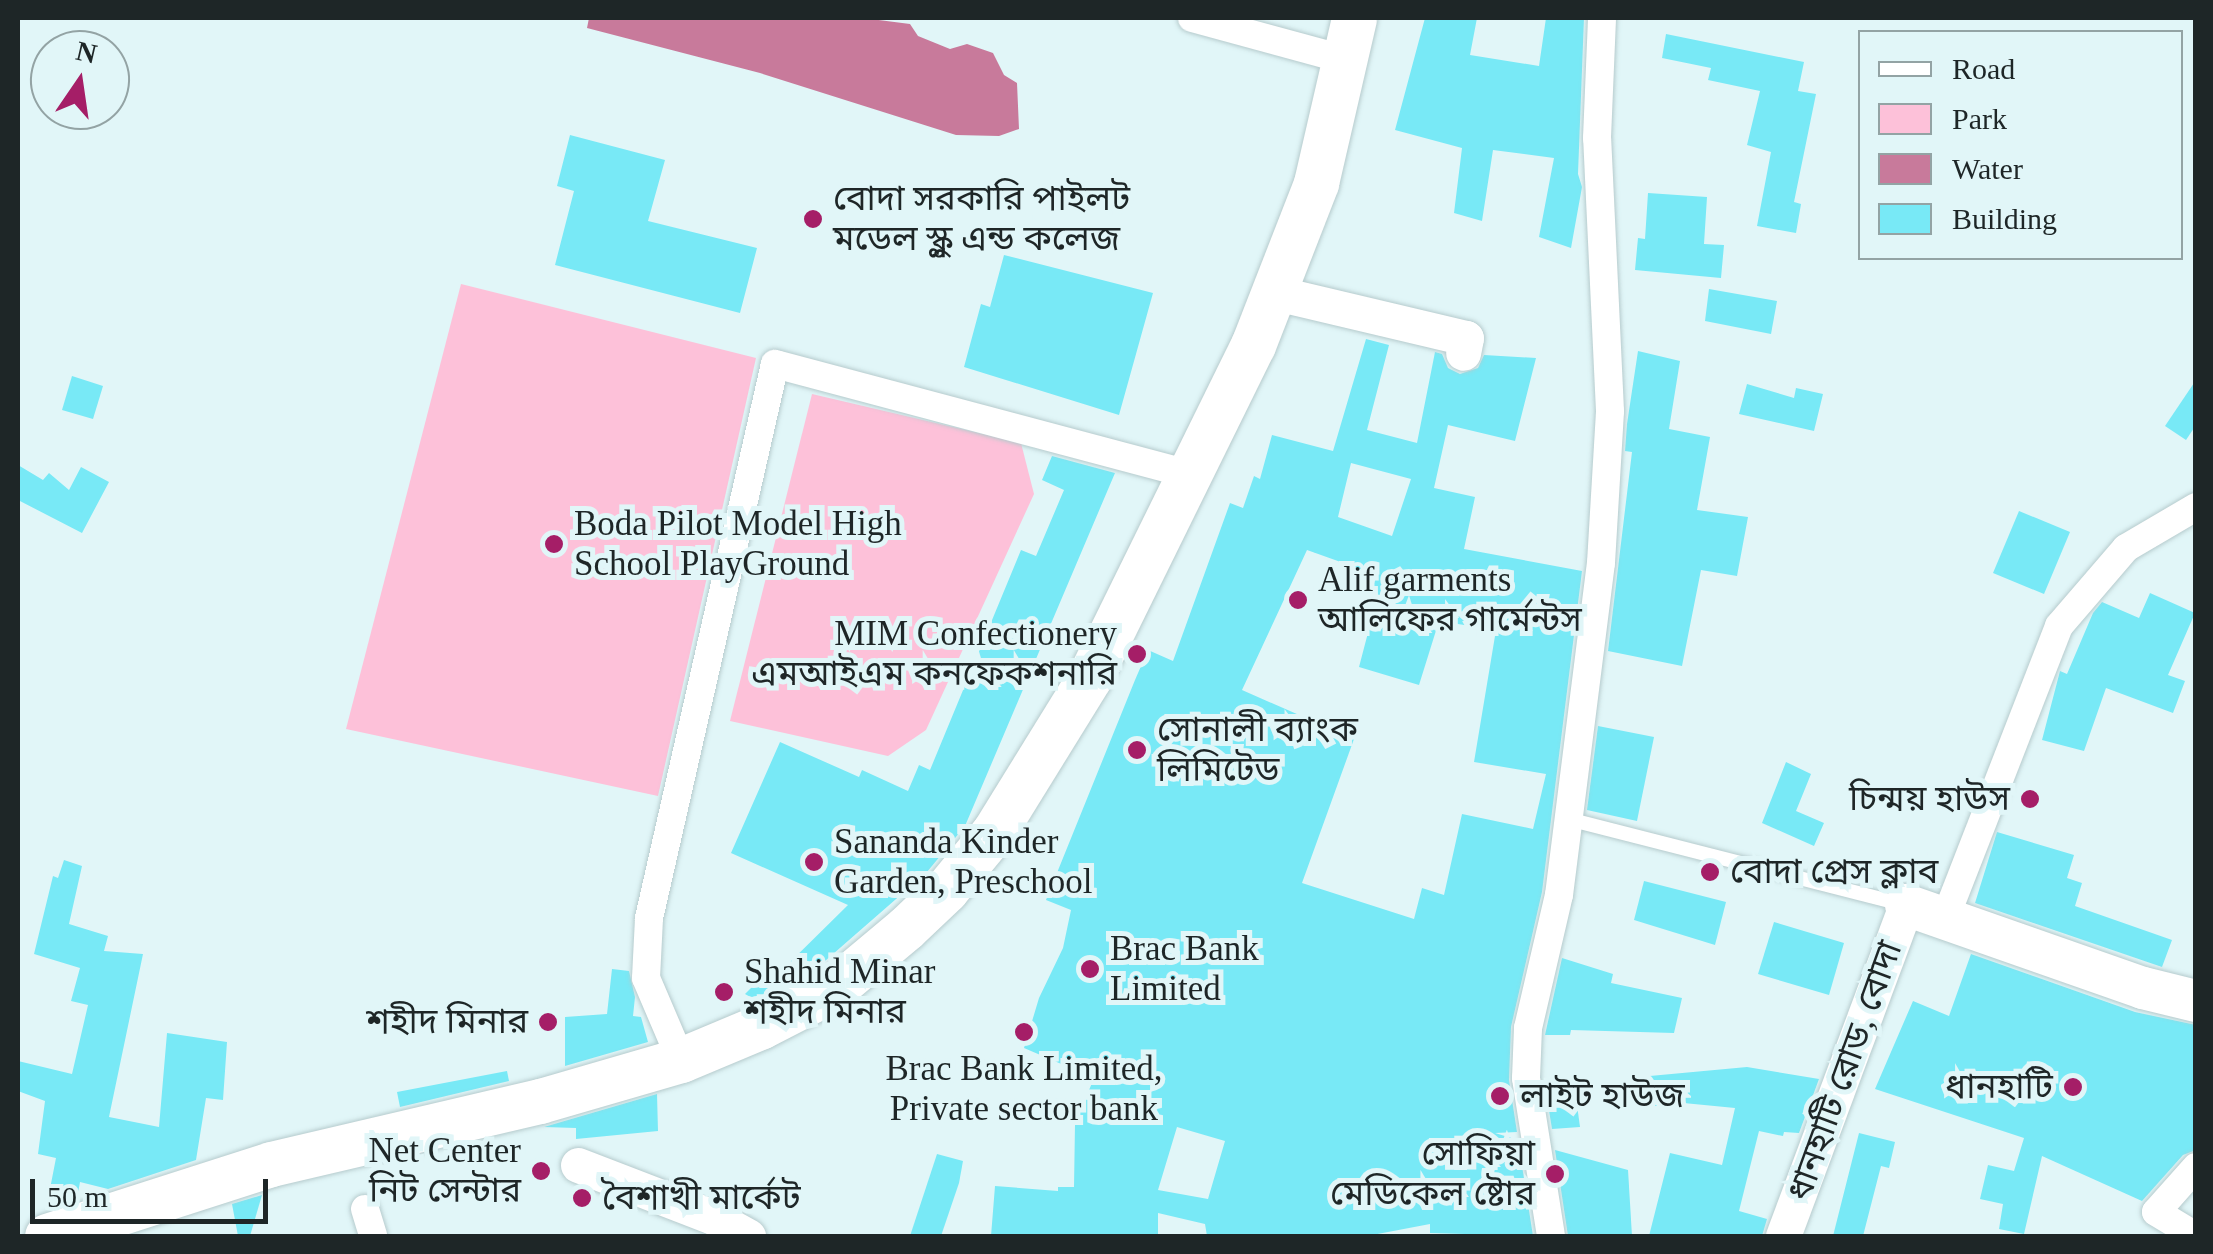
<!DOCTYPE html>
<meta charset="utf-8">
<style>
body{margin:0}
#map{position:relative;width:2213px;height:1254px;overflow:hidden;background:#e1f6f8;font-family:"Times New Roman","Noto Sans Bengali",serif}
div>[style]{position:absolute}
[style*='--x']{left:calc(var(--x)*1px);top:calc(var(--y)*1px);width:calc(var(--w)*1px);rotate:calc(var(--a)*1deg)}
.green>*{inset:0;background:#fdc1d9}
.water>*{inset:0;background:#c87a9b}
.building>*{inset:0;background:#78e9f6}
.roads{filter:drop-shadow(0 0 2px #b6cbcd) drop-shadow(0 0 2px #b6cbcd)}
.service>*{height:14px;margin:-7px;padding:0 7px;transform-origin:7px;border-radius:7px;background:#fff}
.minor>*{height:28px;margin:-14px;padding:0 14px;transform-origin:14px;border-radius:14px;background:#fff}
.tertiary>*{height:35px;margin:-17.5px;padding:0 17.5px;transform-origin:17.5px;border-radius:17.5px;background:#fff}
.primary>*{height:42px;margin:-21px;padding:0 21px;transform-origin:21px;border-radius:21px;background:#fff}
.trunk>*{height:45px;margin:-22.5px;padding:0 22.5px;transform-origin:22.5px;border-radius:22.5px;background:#fff}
.dots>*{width:28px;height:28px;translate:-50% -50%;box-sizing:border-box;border:5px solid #e1f6f8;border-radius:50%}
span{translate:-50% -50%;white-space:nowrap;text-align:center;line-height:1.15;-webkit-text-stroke:10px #e1f6f8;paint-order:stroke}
.poi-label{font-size:35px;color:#1e2627}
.left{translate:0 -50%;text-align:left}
.right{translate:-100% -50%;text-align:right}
.street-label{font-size:35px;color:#1e2627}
.frame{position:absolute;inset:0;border:20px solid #1e2627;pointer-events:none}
.legend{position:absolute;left:1858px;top:30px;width:325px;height:230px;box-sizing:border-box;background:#e1f6f8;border:2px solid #93a3a4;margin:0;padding:12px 18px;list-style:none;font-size:30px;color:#1e2627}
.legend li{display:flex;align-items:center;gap:20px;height:50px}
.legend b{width:50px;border:2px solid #93a3a4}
.north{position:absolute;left:30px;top:30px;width:100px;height:100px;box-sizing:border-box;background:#e1f6f8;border:2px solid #93a3a4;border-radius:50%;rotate:13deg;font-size:28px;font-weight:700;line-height:40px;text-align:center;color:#1e2627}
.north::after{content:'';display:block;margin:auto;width:35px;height:45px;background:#a51e67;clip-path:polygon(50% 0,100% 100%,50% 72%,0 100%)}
.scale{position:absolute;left:30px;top:1179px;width:238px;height:45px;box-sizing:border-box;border:5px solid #1e2627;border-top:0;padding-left:12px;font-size:30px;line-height:35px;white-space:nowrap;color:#1e2627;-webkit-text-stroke:8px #e1f6f8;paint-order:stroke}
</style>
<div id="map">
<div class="green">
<div style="clip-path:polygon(461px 284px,756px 358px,658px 796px,346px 729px)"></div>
<div style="clip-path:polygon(812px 394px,1021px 443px,1034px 494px,926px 730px,888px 756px,730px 721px)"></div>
</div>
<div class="water">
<div style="clip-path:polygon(589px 18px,863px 18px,910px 24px,918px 36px,950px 49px,967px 44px,993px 53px,1004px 75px,1017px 83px,1019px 129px,999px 136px,956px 135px,760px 73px,587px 28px)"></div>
</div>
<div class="building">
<div style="clip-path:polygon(1425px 18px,1477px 18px,1470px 55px,1539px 66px,1546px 18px,1584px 18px,1578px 174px,1582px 187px,1571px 248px,1539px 237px,1554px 158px,1493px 150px,1482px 221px,1454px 213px,1462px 148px,1395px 130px)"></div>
<div style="clip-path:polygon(1666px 34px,1804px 62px,1798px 91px,1816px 94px,1794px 202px,1801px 204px,1796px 233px,1757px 226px,1771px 152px,1747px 145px,1760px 91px,1708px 80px,1711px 68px,1662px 58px)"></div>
<div style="clip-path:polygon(570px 135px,665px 160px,648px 221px,757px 248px,740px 313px,555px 265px,574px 191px,557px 186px)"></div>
<div style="clip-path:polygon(1648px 193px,1707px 197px,1704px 244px,1724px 245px,1721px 278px,1635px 270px,1638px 238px,1645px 239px)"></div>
<div style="clip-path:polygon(1004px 255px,1153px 293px,1119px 415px,964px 367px,981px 304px,990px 307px)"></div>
<div style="clip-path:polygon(1709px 289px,1777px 301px,1771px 334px,1705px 321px)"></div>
<div style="clip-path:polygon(evenodd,1366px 339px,1389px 345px,1367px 430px,1417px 443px,1435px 352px,1442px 354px,1448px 368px,1460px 374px,1478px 368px,1484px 355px,1536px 358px,1515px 441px,1448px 425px,1434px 488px,1475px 497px,1464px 549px,1582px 571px,1542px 892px,1511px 1027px,1509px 1080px,1517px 1132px,1495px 1133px,1518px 1140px,1533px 1236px,1430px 1233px,1430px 1224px,1367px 1236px,1207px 1236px,1205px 1224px,1158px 1213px,1158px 1236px,991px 1236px,995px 1186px,1058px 1191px,1058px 1187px,1074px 1187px,1075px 1124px,1094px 1078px,1024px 1048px,1039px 998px,1063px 948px,1071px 910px,1046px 900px,1135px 680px,1148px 650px,1173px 661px,1230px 503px,1243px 508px,1254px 476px,1260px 479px,1272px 435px,1333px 451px,1366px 339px,1351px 463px,1411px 479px,1392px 536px,1338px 517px,1351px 463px,1366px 339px,1307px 550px,1377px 575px,1367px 603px,1375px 606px,1359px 667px,1419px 685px,1439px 621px,1496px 630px,1474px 762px,1546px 774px,1533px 829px,1462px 814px,1444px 895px,1422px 888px,1414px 919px,1302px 883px,1354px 739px,1242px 690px,1307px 550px,1366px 339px,1177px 1127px,1225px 1141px,1208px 1199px,1158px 1190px,1177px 1127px)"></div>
<div style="clip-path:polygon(1638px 351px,1680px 361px,1669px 429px,1710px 437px,1697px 510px,1748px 517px,1737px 576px,1701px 570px,1682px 666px,1608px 651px,1632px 452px,1625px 451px,1627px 424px)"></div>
<div style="clip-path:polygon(72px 376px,103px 386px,93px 419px,62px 410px)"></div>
<div style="clip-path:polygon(2196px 380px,2196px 425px,2186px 440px,2165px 426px)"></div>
<div style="clip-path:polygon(1747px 384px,1794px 398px,1796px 388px,1823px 394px,1814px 431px,1739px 414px)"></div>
<div style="clip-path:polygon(1052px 456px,1115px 473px,965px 826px,927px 872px,817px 968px,750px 1003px,754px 999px,745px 994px,775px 964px,778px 974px,848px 905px,731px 853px,780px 742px,859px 777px,862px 770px,908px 791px,919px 765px,930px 770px,1021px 550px,1036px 556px,1064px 490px,1042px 480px)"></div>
<div style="clip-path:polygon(18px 465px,43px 480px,49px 473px,69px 490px,81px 467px,109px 482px,82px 533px,18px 500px)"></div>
<div style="clip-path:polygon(2019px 511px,2070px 532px,2044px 594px,1993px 573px)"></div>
<div style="clip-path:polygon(2150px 593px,2195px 613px,2168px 675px,2185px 681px,2173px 713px,2106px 688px,2084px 751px,2042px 740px,2060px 671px,2067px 674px,2093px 613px,2102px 602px,2139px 618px)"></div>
<div style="clip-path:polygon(1598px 726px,1654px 737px,1637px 821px,1587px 810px)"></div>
<div style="clip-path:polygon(1786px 762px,1811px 774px,1796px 811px,1824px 823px,1814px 846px,1762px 823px)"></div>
<div style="clip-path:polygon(1997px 832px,2074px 855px,2067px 878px,2082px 883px,2075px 906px,2172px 940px,2162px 967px,1975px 903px)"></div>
<div style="clip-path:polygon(64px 860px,82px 866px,69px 924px,108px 936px,104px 951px,143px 954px,109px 1117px,159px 1127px,167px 1033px,227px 1042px,223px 1100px,206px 1098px,196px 1160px,108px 1189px,80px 1182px,77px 1199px,67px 1202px,48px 1199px,56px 1158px,38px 1154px,45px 1101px,18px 1091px,18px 1061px,72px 1074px,88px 1005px,71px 1001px,80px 968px,34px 954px,53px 876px,58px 878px)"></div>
<div style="clip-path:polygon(1644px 881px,1726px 902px,1715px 945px,1634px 920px)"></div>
<div style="clip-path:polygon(1774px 922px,1844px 943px,1829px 995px,1758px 974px)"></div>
<div style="clip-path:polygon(1971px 954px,2135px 1012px,2196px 1025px,2196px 1150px,2183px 1155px,2142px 1201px,2042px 1156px,2024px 1234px,1999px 1229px,2003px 1204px,1980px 1199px,1988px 1165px,2014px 1171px,2024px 1138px,1875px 1089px,1913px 1001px,1949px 1016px)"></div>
<div style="clip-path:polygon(1562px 958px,1613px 974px,1611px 983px,1682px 998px,1674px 1033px,1571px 1030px,1570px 1035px,1545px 1035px)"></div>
<div style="clip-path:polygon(612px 969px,629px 971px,635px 997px,633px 1016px,641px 1017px,648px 1042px,565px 1066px,565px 1017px,607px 1014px)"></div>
<div style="clip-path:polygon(1747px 1067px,1819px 1079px,1799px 1133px,1784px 1132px,1783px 1136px,1759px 1131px,1739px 1211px,1767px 1219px,1762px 1236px,1649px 1236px,1670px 1153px,1722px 1165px,1735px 1108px,1663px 1101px,1661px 1106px,1640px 1106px,1639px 1077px)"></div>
<div style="clip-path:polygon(507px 1071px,509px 1081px,400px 1107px,397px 1092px)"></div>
<div style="clip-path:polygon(1574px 1083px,1580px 1127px,1552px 1129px,1545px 1086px)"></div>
<div style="clip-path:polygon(657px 1094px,658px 1131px,576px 1139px,576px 1128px,544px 1127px)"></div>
<div style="clip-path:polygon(1859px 1133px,1895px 1142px,1889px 1168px,1881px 1166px,1863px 1236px,1833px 1236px)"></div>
<div style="clip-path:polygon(1555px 1150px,1628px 1170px,1632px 1236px,1568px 1236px)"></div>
<div style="clip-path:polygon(937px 1154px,963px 1161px,959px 1183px,941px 1236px,910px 1236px)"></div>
<div style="clip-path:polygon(262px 1195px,250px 1236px,238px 1236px,232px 1204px)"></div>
</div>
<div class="roads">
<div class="service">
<div style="--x:1568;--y:819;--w:344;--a:14.3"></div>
</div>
<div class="minor">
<div style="--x:1192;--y:18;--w:161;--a:15.2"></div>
<div style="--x:1946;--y:916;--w:311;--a:-68.7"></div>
<div style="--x:2059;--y:626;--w:103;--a:-49.3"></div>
<div style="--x:2126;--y:548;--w:81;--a:-30.4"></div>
<div style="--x:681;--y:1060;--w:89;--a:-113.1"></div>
<div style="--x:646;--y:978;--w:60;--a:-87.1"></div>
<div style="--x:649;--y:918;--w:568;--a:-77.19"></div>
<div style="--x:775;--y:364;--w:427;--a:14.9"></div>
<div style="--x:2196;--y:1167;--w:60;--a:131.6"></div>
<div style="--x:2156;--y:1212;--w:47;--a:31"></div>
<div style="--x:365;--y:1209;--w:28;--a:73"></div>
<div style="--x:1551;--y:1236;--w:160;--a:-99"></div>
<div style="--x:1526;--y:1078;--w:50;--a:-87.7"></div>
<div style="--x:1528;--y:1028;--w:137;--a:-76.9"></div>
<div style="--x:1559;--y:895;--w:335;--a:-82.8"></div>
<div style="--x:1601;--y:563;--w:152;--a:-86.6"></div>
<div style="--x:1610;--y:411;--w:273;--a:-92.7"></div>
<div style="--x:1597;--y:138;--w:120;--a:-87.6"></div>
</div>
<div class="tertiary">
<div style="--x:1280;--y:294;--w:191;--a:13.3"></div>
<div style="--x:1466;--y:338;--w:15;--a:101"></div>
<div style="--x:578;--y:1165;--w:147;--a:21.1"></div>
<div style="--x:715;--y:1218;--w:38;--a:29"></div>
<div style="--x:1783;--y:1236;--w:353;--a:-69.6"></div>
</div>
<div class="primary">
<div style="--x:1906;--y:905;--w:251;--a:19.3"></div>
<div style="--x:2143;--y:988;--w:55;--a:13.8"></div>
</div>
<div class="trunk">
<div style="--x:47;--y:1236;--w:235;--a:-17.8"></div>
<div style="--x:271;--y:1164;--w:276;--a:-13.2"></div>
<div style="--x:540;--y:1101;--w:147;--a:-16.2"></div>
<div style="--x:681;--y:1060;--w:86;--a:-22.7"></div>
<div style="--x:760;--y:1027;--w:81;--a:-27.2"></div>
<div style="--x:832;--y:990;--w:97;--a:-40"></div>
<div style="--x:906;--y:928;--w:55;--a:-43.5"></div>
<div style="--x:946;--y:890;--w:75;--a:-50.4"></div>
<div style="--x:994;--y:832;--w:181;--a:-58.3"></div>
<div style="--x:1089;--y:678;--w:371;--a:-63.8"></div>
<div style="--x:1253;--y:345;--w:174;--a:-68.7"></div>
<div style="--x:1316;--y:183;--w:169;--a:-77"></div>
</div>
</div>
<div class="dots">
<div style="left:813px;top:219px;background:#a51e67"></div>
<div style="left:554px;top:544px;background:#a51e67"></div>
<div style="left:1298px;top:600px;background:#a51e67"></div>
<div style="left:1137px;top:654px;background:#a51e67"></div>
<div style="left:1137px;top:750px;background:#a51e67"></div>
<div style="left:2030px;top:799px;background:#a51e67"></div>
<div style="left:814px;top:862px;background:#a51e67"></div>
<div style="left:1710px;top:872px;background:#a51e67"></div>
<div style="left:1090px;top:969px;background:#a51e67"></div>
<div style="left:724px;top:992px;background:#a51e67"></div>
<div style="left:548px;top:1022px;background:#a51e67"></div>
<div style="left:1024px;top:1032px;background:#a51e67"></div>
<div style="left:2073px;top:1087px;background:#a51e67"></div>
<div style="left:1500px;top:1096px;background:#a51e67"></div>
<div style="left:541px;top:1171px;background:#a51e67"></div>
<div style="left:1555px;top:1174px;background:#a51e67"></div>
<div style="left:582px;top:1198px;background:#a51e67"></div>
</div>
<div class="poi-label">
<span class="left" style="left:833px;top:219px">বোদা সরকারি পাইলট<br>মডেল স্কুল এন্ড কলেজ</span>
<span class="left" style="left:574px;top:544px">Boda Pilot Model High<br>School PlayGround</span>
<span class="left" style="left:1318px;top:600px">Alif garments<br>আলিফের গার্মেন্টস</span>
<span class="right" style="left:1117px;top:654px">MIM Confectionery<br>এমআইএম কনফেকশনারি</span>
<span class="left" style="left:1157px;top:750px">সোনালী ব্যাংক<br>লিমিটেড</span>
<span class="right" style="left:2010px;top:799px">চিন্ময় হাউস</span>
<span class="left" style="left:834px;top:862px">Sananda Kinder<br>Garden, Preschool</span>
<span class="left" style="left:1730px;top:872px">বোদা প্রেস ক্লাব</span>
<span class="left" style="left:1110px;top:969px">Brac Bank<br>Limited</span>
<span class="left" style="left:744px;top:992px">Shahid Minar<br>শহীদ মিনার</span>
<span class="right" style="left:528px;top:1022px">শহীদ মিনার</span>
<span style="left:1024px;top:1089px">Brac Bank Limited,<br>Private sector bank</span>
<span class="right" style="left:2053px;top:1087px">ধানহাটি</span>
<span class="left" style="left:1520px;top:1096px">লাইট হাউজ</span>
<span class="right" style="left:521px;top:1171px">Net Center<br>নিট সেন্টার</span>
<span class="right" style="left:1535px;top:1174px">সোফিয়া<br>মেডিকেল ষ্টোর</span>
<span class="left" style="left:602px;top:1198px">বৈশাখী মার্কেট</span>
</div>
<div class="street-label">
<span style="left:1845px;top:1071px;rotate:-70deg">ধানহাটি রোড, বোদা</span>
</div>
<div class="frame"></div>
<ul class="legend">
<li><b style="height:12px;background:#fff"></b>Road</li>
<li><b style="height:28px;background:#fdc1d9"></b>Park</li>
<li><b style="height:28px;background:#c87a9b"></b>Water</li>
<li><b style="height:28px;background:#78e9f6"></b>Building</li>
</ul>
<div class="north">N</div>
<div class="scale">50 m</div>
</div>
